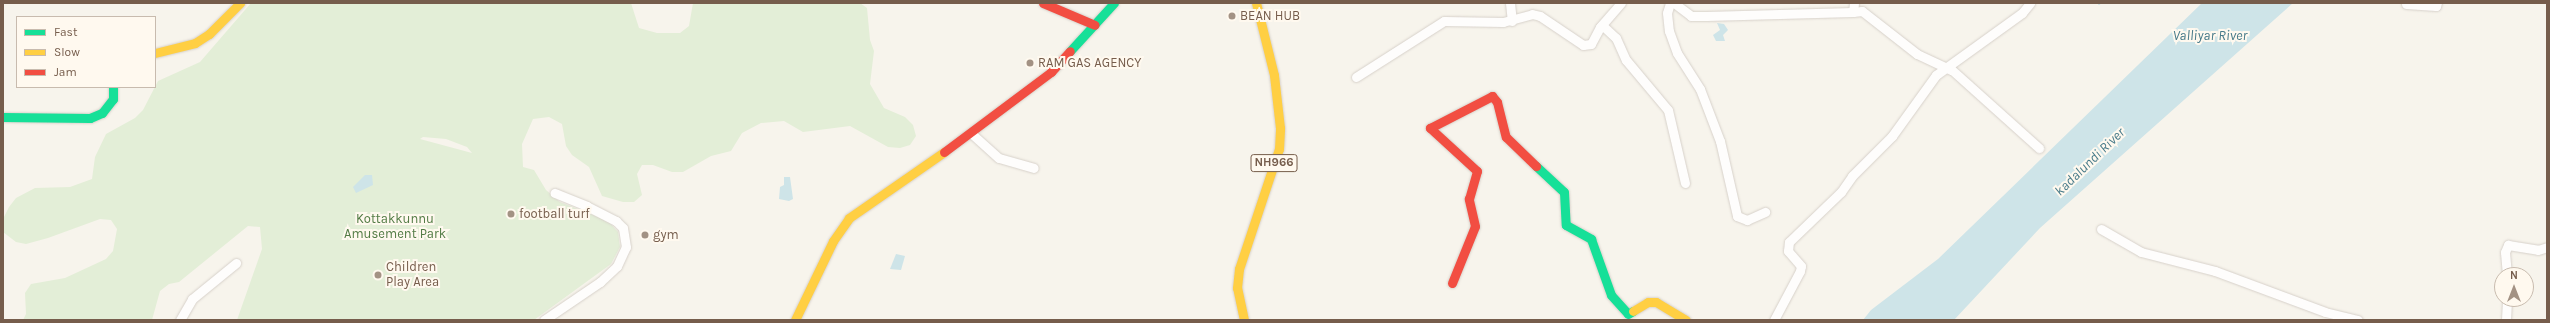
<!DOCTYPE html>
<style>
body{margin:0}
#map{position:relative;width:2550px;height:323px;overflow:hidden;background:#f7f4ec;font-family:Karla,sans-serif}
div>[style]{position:absolute}
[style*='--x']{left:calc(var(--x)*1px);top:calc(var(--y)*1px);width:calc(var(--w)*1px);rotate:calc(var(--a)*1deg)}
.green>*{inset:0;background:#e3eed7}
.water>*{inset:0;background:#cee4e8}
.stream>*{height:2px;margin:-1px;padding:0 1px;transform-origin:1px;border-radius:1px;background:#cee4e8}
.roads{filter:drop-shadow(0 0 1px #d7d1ca) drop-shadow(0 0 1px #d7d1ca)}
.street>*{height:9px;margin:-4.5px;padding:0 4.5px;transform-origin:4.5px;border-radius:4.5px;background:#fefdfc}
.fast>*{height:9px;margin:-4.5px;padding:0 4.5px;transform-origin:4.5px;border-radius:4.5px;background:#16e098}
.slow>*{height:9px;margin:-4.5px;padding:0 4.5px;transform-origin:4.5px;border-radius:4.5px;background:#ffcf43}
.jam>*{height:9px;margin:-4.5px;padding:0 4.5px;transform-origin:4.5px;border-radius:4.5px;background:#f24e42}
.dots>*{width:11px;height:11px;translate:-50% -50%;box-sizing:border-box;border:2px solid #fff9ef;border-radius:50%}
span{translate:-50% -50%;white-space:nowrap;text-align:center;line-height:1.15;-webkit-text-stroke:4px #fff9ef;paint-order:stroke}
.shield-label span{padding:1px 3px;background:#fff9ef;border:1px solid;border-radius:3px;-webkit-text-stroke-width:0}
.shield-label{font-size:12px;color:#765d4c;font-weight:700}
.poi-label{font-size:13px;color:#765d4c}
.left{translate:0 -50%;text-align:left}
.park-label{font-size:13px;color:#527b44}
.water-label{font-size:14px;color:#477a89;font-style:italic}
.frame{position:absolute;inset:0;border:4px solid #765d4c;pointer-events:none}
.legend{position:absolute;left:16px;top:16px;width:140px;height:72px;box-sizing:border-box;background:#fff9ef;border:1px solid #c8bbae;margin:0;padding:5px 7px;list-style:none;font-size:12px;color:#765d4c}
.legend li{display:flex;align-items:center;gap:8px;height:20px}
.legend b{width:20px;border:1px solid #c8bbae}
.north{position:absolute;left:2494px;top:267px;width:40px;height:40px;box-sizing:border-box;background:#fff9ef;border:1px solid #c8bbae;border-radius:50%;rotate:0deg;font-size:11px;font-weight:700;line-height:16px;text-align:center;color:#765d4c}
.north::after{content:'';display:block;margin:auto;width:14px;height:18px;background:#a39284;clip-path:polygon(50% 0,100% 100%,50% 72%,0 100%)}
</style>
<div id="map">
<div class="green">
<div style="clip-path:polygon(evenodd,251px 3px,631px 3px,639px 28px,657px 33px,680px 33px,689px 26px,693px 3px,860px 3px,867px 8px,870px 40px,874px 51px,870px 84px,884px 108px,905px 117px,913px 125px,916px 136px,910px 145px,900px 148px,888px 147px,850px 126px,803px 132px,784px 121px,761px 123px,742px 133px,731px 151px,711px 156px,683px 172px,672px 172px,653px 165px,642px 165px,637px 174px,642px 195px,634px 202px,623px 202px,602px 196px,589px 167px,572px 155px,566px 146px,562px 124px,549px 117px,533px 119px,522px 144px,523px 167px,534px 170px,546px 190px,560px 202px,608px 221px,618px 232px,620px 247px,611px 264px,534px 320px,237px 320px,262px 249px,260px 227px,248px 226px,179px 282px,169px 284px,160px 291px,152px 320px,23px 320px,26px 314px,25px 293px,31px 284px,65px 278px,106px 259px,113px 251px,117px 229px,111px 220px,100px 219px,48px 238px,26px 244px,16px 242px,3px 232px,3px 219px,9px 207px,16px 198px,35px 188px,70px 187px,92px 179px,95px 157px,106px 134px,135px 118px,143px 110px,158px 81px,200px 62px,251px 3px,423px 137px,446px 139px,467px 147px,472px 153px,420px 139px,423px 137px)"></div>
</div>
<div class="water">
<div style="clip-path:polygon(2202px 3px,2293px 3px,2040px 228px,1954px 320px,1863px 320px,1871px 310px,1938px 259px)"></div>
<div style="clip-path:polygon(1717px 23px,1724px 24px,1728px 30px,1723px 35px,1725px 41px,1716px 41px,1713px 35px,1720px 30px)"></div>
<div style="clip-path:polygon(365px 175px,372px 175px,373px 185px,356px 193px,353px 187px)"></div>
<div style="clip-path:polygon(784px 177px,790px 177px,793px 199px,789px 201px,779px 199px,780px 187px,784px 185px)"></div>
<div style="clip-path:polygon(896px 254px,905px 256px,901px 270px,890px 269px)"></div>
</div>
<div class="stream">
<div style="--x:2099;--y:4;--w:1;--a:-45"></div>
</div>
<div class="roads">
<div class="street">
<div style="--x:1510;--y:3;--w:18;--a:84"></div>
<div style="--x:1670;--y:3;--w:10;--a:107"></div>
<div style="--x:1667;--y:13;--w:18;--a:84"></div>
<div style="--x:1669;--y:31;--w:23;--a:70"></div>
<div style="--x:1677;--y:53;--w:43;--a:57.4"></div>
<div style="--x:1700;--y:89;--w:56;--a:69"></div>
<div style="--x:1720;--y:141;--w:77;--a:77.2"></div>
<div style="--x:1737;--y:216;--w:11;--a:22"></div>
<div style="--x:1747;--y:220;--w:20;--a:-24"></div>
<div style="--x:1674;--y:3;--w:21;--a:37"></div>
<div style="--x:1691;--y:16;--w:15;--a:0"></div>
<div style="--x:1706;--y:16;--w:147;--a:-1.6"></div>
<div style="--x:1854;--y:3;--w:9;--a:96"></div>
<div style="--x:1853;--y:12;--w:9;--a:-6"></div>
<div style="--x:1862;--y:11;--w:70;--a:38"></div>
<div style="--x:1917;--y:54;--w:38;--a:25"></div>
<div style="--x:1952;--y:70;--w:117;--a:41.9"></div>
<div style="--x:2406;--y:4;--w:30;--a:4"></div>
<div style="--x:2436;--y:6;--w:3;--a:-72"></div>
<div style="--x:1602;--y:25;--w:19;--a:43"></div>
<div style="--x:1616;--y:38;--w:24;--a:66"></div>
<div style="--x:1626;--y:60;--w:65;--a:50"></div>
<div style="--x:1668;--y:110;--w:75;--a:76.9"></div>
<div style="--x:1356;--y:77;--w:104;--a:-32.5"></div>
<div style="--x:1444;--y:21;--w:59;--a:1"></div>
<div style="--x:1503;--y:22;--w:30;--a:-15"></div>
<div style="--x:1532;--y:14;--w:8;--a:14"></div>
<div style="--x:1540;--y:16;--w:52;--a:34"></div>
<div style="--x:1583;--y:45;--w:8;--a:-7"></div>
<div style="--x:1591;--y:44;--w:19;--a:-62"></div>
<div style="--x:1600;--y:27;--w:32;--a:-49"></div>
<div style="--x:972;--y:134;--w:36;--a:42"></div>
<div style="--x:999;--y:158;--w:36;--a:16"></div>
<div style="--x:2101;--y:229;--w:46;--a:29.9"></div>
<div style="--x:2141;--y:252;--w:76;--a:14.4"></div>
<div style="--x:2215;--y:271;--w:117;--a:20.4"></div>
<div style="--x:2325;--y:312;--w:34;--a:14"></div>
<div style="--x:2507;--y:275;--w:23;--a:-95"></div>
<div style="--x:2505;--y:252;--w:8;--a:-67"></div>
<div style="--x:2508;--y:245;--w:30;--a:9"></div>
<div style="--x:2538;--y:250;--w:9;--a:-18"></div>
<div style="--x:180;--y:320;--w:24;--a:-60"></div>
<div style="--x:192;--y:299;--w:57;--a:-39.3"></div>
<div style="--x:544;--y:320;--w:68;--a:-34.2"></div>
<div style="--x:600;--y:282;--w:23;--a:-43"></div>
<div style="--x:617;--y:266;--w:21;--a:-65"></div>
<div style="--x:626;--y:247;--w:19;--a:-99"></div>
<div style="--x:623;--y:228;--w:10;--a:-135"></div>
<div style="--x:616;--y:221;--w:33;--a:-153"></div>
<div style="--x:587;--y:206;--w:35;--a:-158"></div>
<div style="--x:1774;--y:320;--w:55;--a:-62"></div>
<div style="--x:1800;--y:271;--w:5;--a:-79"></div>
<div style="--x:1801;--y:266;--w:20;--a:-131"></div>
<div style="--x:1788;--y:251;--w:9;--a:-84"></div>
<div style="--x:1789;--y:242;--w:72;--a:-43.9"></div>
<div style="--x:1841;--y:192;--w:19;--a:-55"></div>
<div style="--x:1852;--y:176;--w:57;--a:-45"></div>
<div style="--x:1892;--y:136;--w:75;--a:-54.2"></div>
<div style="--x:1936;--y:75;--w:106;--a:-35.8"></div>
<div style="--x:2022;--y:13;--w:13;--a:-51"></div>
<div style="--x:2506;--y:320;--w:21;--a:-87"></div>
</div>
<div class="fast">
<div style="--x:1070;--y:51;--w:65;--a:-47.5"></div>
<div style="--x:3;--y:117;--w:87;--a:0.7"></div>
<div style="--x:90;--y:118;--w:13;--a:-23"></div>
<div style="--x:102;--y:113;--w:18;--a:-52"></div>
<div style="--x:113;--y:99;--w:12;--a:-90"></div>
<div style="--x:1536;--y:166;--w:38;--a:43"></div>
<div style="--x:1564;--y:192;--w:33;--a:87"></div>
<div style="--x:1566;--y:225;--w:29;--a:29"></div>
<div style="--x:1591;--y:239;--w:59;--a:70.3"></div>
<div style="--x:1611;--y:295;--w:25;--a:48"></div>
<div style="--x:1628;--y:314;--w:6;--a:-31"></div>
</div>
<div class="slow">
<div style="--x:155;--y:53;--w:41;--a:-14"></div>
<div style="--x:195;--y:43;--w:17;--a:-33"></div>
<div style="--x:209;--y:34;--w:44;--a:-45"></div>
<div style="--x:1633;--y:311;--w:17;--a:-31"></div>
<div style="--x:1648;--y:302;--w:8;--a:0"></div>
<div style="--x:1656;--y:302;--w:35;--a:31"></div>
<div style="--x:795;--y:320;--w:88;--a:-64.3"></div>
<div style="--x:833;--y:241;--w:28;--a:-55"></div>
<div style="--x:849;--y:218;--w:116;--a:-34.8"></div>
<div style="--x:1244;--y:320;--w:33;--a:-102"></div>
<div style="--x:1237;--y:288;--w:19;--a:-84"></div>
<div style="--x:1239;--y:269;--w:126;--a:-71.6"></div>
<div style="--x:1279;--y:149;--w:21;--a:-87"></div>
<div style="--x:1280;--y:128;--w:53;--a:-96.5"></div>
<div style="--x:1274;--y:75;--w:74;--a:-104"></div>
</div>
<div class="jam">
<div style="--x:1043;--y:3;--w:56;--a:22.9"></div>
<div style="--x:944;--y:152;--w:134;--a:-36.8"></div>
<div style="--x:1051;--y:72;--w:28;--a:-48"></div>
<div style="--x:1452;--y:283;--w:61;--a:-68"></div>
<div style="--x:1475;--y:226;--w:28;--a:-103"></div>
<div style="--x:1469;--y:199;--w:29;--a:-74"></div>
<div style="--x:1477;--y:171;--w:64;--a:-137.5"></div>
<div style="--x:1430;--y:128;--w:70;--a:-27.3"></div>
<div style="--x:1492;--y:96;--w:8;--a:50"></div>
<div style="--x:1497;--y:102;--w:36;--a:76"></div>
<div style="--x:1506;--y:137;--w:42;--a:44"></div>
</div>
</div>
<div class="dots">
<div style="left:1232px;top:16px;background:#a39284"></div>
<div style="left:1030px;top:63px;background:#a39284"></div>
<div style="left:511px;top:214px;background:#a39284"></div>
<div style="left:645px;top:235px;background:#a39284"></div>
<div style="left:378px;top:275px;background:#a39284"></div>
</div>
<div class="shield-label">
<span style="left:1274px;top:163px">NH966</span>
</div>
<div class="poi-label">
<span class="left" style="left:1240px;top:16px">BEAN HUB</span>
<span class="left" style="left:1038px;top:63px">RAM GAS AGENCY</span>
<span class="left" style="left:519px;top:214px">football turf</span>
<span class="left" style="left:653px;top:235px">gym</span>
<span class="left" style="left:386px;top:275px">Children<br>Play Area</span>
</div>
<div class="park-label">
<span style="left:395px;top:227px">Kottakkunnu<br>Amusement Park</span>
</div>
<div class="water-label">
<span style="left:2210px;top:36px">Valliyar River</span>
<span style="left:2090px;top:162px;rotate:-44deg">kadalundi River</span>
</div>
<div class="frame"></div>
<ul class="legend">
<li><b style="height:5px;background:#16e098"></b>Fast</li>
<li><b style="height:5px;background:#ffcf43"></b>Slow</li>
<li><b style="height:5px;background:#f24e42"></b>Jam</li>
</ul>
<div class="north">N</div>
</div>
